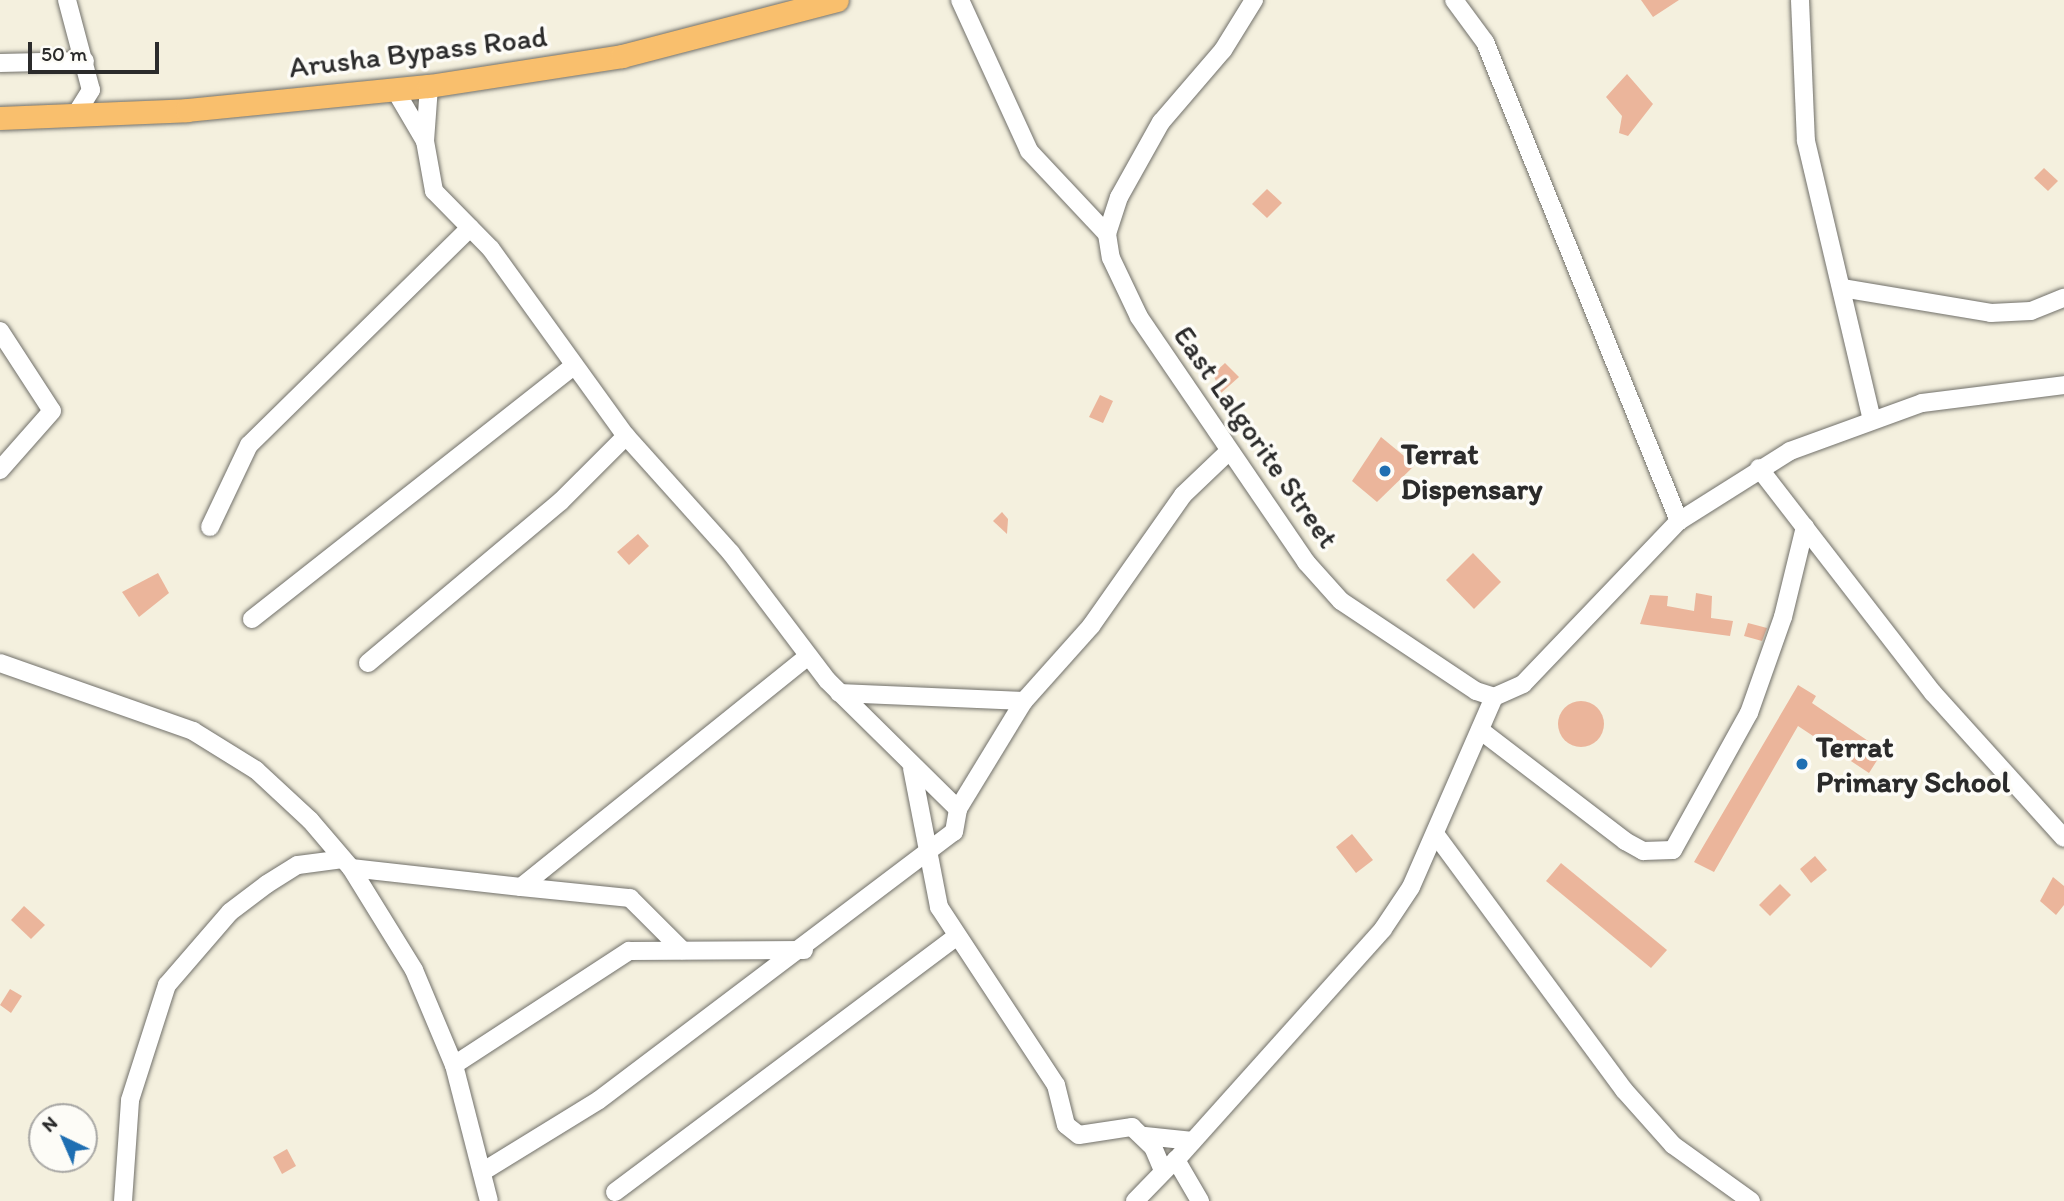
<!DOCTYPE html>
<style>
body{margin:0}
#map{position:relative;width:2064px;height:1201px;overflow:hidden;background:#f4f0de;font-family:Itim,sans-serif}
div>[style]{position:absolute}
[style*='--x']{left:calc(var(--x)*1px);top:calc(var(--y)*1px);width:calc(var(--w)*1px);rotate:calc(var(--a)*1deg)}
.building>*{inset:0;background:#ebb59b}
.round{border-radius:50%}
.roads{filter:drop-shadow(0 0 2px #71706a) drop-shadow(0 0 2px #71706a)}
.minor>*{height:18px;margin:-9px;padding:0 9px;transform-origin:9px;border-radius:9px;background:#fff}
.major>*{height:23px;margin:-11.5px;padding:0 11.5px;transform-origin:11.5px;border-radius:11.5px;background:#f9bf6d}
.dots>*{width:19px;height:19px;translate:-50% -50%;box-sizing:border-box;border:4px solid #fdfcf7;border-radius:50%}
span{translate:-50% -50%;white-space:nowrap;text-align:center;line-height:1.15;-webkit-text-stroke:7px #fdfcf7;paint-order:stroke}
.street-label{font-size:30px;color:#2b2b2b}
.poi-label{font-size:30px;color:#2b2b2b;font-weight:700}
.left{translate:0 -50%;text-align:left}
.north{position:absolute;left:28px;top:1103px;width:70px;height:70px;box-sizing:border-box;background:#fdfcf7;border:2px solid #a9a8a5;border-radius:50%;rotate:316deg;font-size:19px;font-weight:700;line-height:28px;text-align:center;color:#2b2b2b}
.north::after{content:'';display:block;margin:auto;width:24px;height:32px;background:#1f6fb2;clip-path:polygon(50% 0,100% 100%,50% 72%,0 100%)}
.scale{position:absolute;left:28px;top:42px;width:131px;height:32px;box-sizing:border-box;border:4px solid #2b2b2b;border-top:0;padding-left:9px;font-size:21px;line-height:24px;white-space:nowrap;color:#2b2b2b;-webkit-text-stroke:5px #fdfcf7;paint-order:stroke}
</style>
<div id="map">
<div class="building">
<div style="clip-path:polygon(1641px 0,1679px 0,1653px 17px)"></div>
<div style="clip-path:polygon(1627px 74px,1653px 104px,1628px 136px,1619px 133px,1622px 116px,1606px 97px)"></div>
<div style="clip-path:polygon(2044px 168px,2058px 181px,2048px 191px,2034px 178px)"></div>
<div style="clip-path:polygon(1267px 189px,1282px 203px,1267px 218px,1252px 204px)"></div>
<div style="clip-path:polygon(1225px 363px,1239px 377px,1221px 393px,1213px 374px)"></div>
<div style="clip-path:polygon(1100px 395px,1113px 401px,1103px 423px,1089px 417px)"></div>
<div style="clip-path:polygon(1381px 437px,1415px 465px,1377px 502px,1352px 481px)"></div>
<div style="clip-path:polygon(1002px 512px,1008px 519px,1007px 534px,993px 521px)"></div>
<div style="clip-path:polygon(638px 534px,649px 546px,629px 565px,617px 552px)"></div>
<div style="clip-path:polygon(1473px 553px,1501px 582px,1474px 609px,1446px 580px)"></div>
<div style="clip-path:polygon(158px 573px,169px 593px,139px 617px,122px 592px)"></div>
<div style="clip-path:polygon(1696px 593px,1712px 596px,1711px 618px,1733px 621px,1730px 636px,1640px 624px,1650px 595px,1668px 596px,1667px 606px,1694px 611px)"></div>
<div style="clip-path:polygon(1748px 623px,1767px 628px,1762px 641px,1744px 636px)"></div>
<div style="clip-path:polygon(1798px 685px,1816px 696px,1812px 703px,1883px 751px,1869px 773px,1798px 726px,1714px 872px,1694px 862px)"></div>
<div class="round" style="left:1558px;top:701px;width:46px;height:46px"></div>
<div style="clip-path:polygon(1352px 834px,1373px 860px,1356px 873px,1336px 847px)"></div>
<div style="clip-path:polygon(1815px 856px,1827px 870px,1811px 883px,1800px 869px)"></div>
<div style="clip-path:polygon(1561px 863px,1667px 950px,1651px 968px,1546px 881px)"></div>
<div style="clip-path:polygon(2053px 877px,2064px 886px,2064px 905px,2056px 915px,2040px 901px)"></div>
<div style="clip-path:polygon(1780px 884px,1791px 895px,1770px 916px,1759px 905px)"></div>
<div style="clip-path:polygon(24px 906px,45px 925px,31px 939px,11px 920px)"></div>
<div style="clip-path:polygon(10px 989px,22px 996px,11px 1013px,0 1005px)"></div>
<div style="clip-path:polygon(287px 1149px,296px 1166px,282px 1174px,273px 1157px)"></div>
</div>
<div class="roads">
<div class="minor">
<div style="--x:67;--y:0;--w:93;--a:75.1"></div>
<div style="--x:91;--y:90;--w:31;--a:122"></div>
<div style="--x:960;--y:0;--w:166;--a:65.4"></div>
<div style="--x:1029;--y:151;--w:114;--a:46.8"></div>
<div style="--x:1254;--y:0;--w:59;--a:121.8"></div>
<div style="--x:1223;--y:50;--w:95;--a:130.7"></div>
<div style="--x:1161;--y:122;--w:86;--a:119.2"></div>
<div style="--x:1119;--y:197;--w:39;--a:108"></div>
<div style="--x:1107;--y:234;--w:24;--a:81"></div>
<div style="--x:1111;--y:258;--w:65;--a:64.6"></div>
<div style="--x:1139;--y:317;--w:297;--a:55.7"></div>
<div style="--x:1306;--y:562;--w:52;--a:48.1"></div>
<div style="--x:1341;--y:601;--w:162;--a:33.7"></div>
<div style="--x:1476;--y:691;--w:19;--a:18"></div>
<div style="--x:1494;--y:697;--w:32;--a:-24"></div>
<div style="--x:1523;--y:684;--w:226;--a:-46.3"></div>
<div style="--x:1679;--y:521;--w:131;--a:-32.2"></div>
<div style="--x:1790;--y:451;--w:140;--a:-20"></div>
<div style="--x:1922;--y:403;--w:143;--a:-7.2"></div>
<div style="--x:1454;--y:0;--w:52;--a:53.6"></div>
<div style="--x:1485;--y:42;--w:517;--a:67.95"></div>
<div style="--x:1800;--y:0;--w:141;--a:87.6"></div>
<div style="--x:1806;--y:141;--w:284;--a:76.7"></div>
<div style="--x:0;--y:63;--w:85;--a:-1.3"></div>
<div style="--x:395;--y:90;--w:59;--a:59.5"></div>
<div style="--x:425;--y:141;--w:51;--a:79.8"></div>
<div style="--x:434;--y:191;--w:81;--a:45.5"></div>
<div style="--x:491;--y:249;--w:231;--a:54.2"></div>
<div style="--x:626;--y:436;--w:157;--a:48.1"></div>
<div style="--x:731;--y:553;--w:159;--a:52.9"></div>
<div style="--x:827;--y:680;--w:184;--a:44.6"></div>
<div style="--x:425;--y:141;--w:55;--a:-85.8"></div>
<div style="--x:1842;--y:288;--w:151;--a:9.5"></div>
<div style="--x:1991;--y:313;--w:40;--a:-2.9"></div>
<div style="--x:2031;--y:311;--w:35;--a:-22"></div>
<div style="--x:0;--y:331;--w:95;--a:57"></div>
<div style="--x:52;--y:411;--w:79;--a:131.4"></div>
<div style="--x:1759;--y:468;--w:284;--a:52.3"></div>
<div style="--x:1933;--y:693;--w:195;--a:47.9"></div>
<div style="--x:210;--y:527;--w:91;--a:-64.6"></div>
<div style="--x:249;--y:445;--w:310;--a:-44.5"></div>
<div style="--x:252;--y:619;--w:409;--a:-38.2"></div>
<div style="--x:0;--y:663;--w:205;--a:19.4"></div>
<div style="--x:193;--y:731;--w:74;--a:31.8"></div>
<div style="--x:256;--y:770;--w:74;--a:42.8"></div>
<div style="--x:310;--y:820;--w:63;--a:49.5"></div>
<div style="--x:351;--y:868;--w:120;--a:58.3"></div>
<div style="--x:414;--y:970;--w:103;--a:67.2"></div>
<div style="--x:454;--y:1065;--w:140;--a:75.6"></div>
<div style="--x:368;--y:663;--w:252;--a:-40"></div>
<div style="--x:561;--y:501;--w:92;--a:-45"></div>
<div style="--x:839;--y:693;--w:185;--a:2.5"></div>
<div style="--x:1480;--y:730;--w:183;--a:37.4"></div>
<div style="--x:1625;--y:841;--w:21;--a:29"></div>
<div style="--x:1643;--y:851;--w:30;--a:-2"></div>
<div style="--x:1673;--y:850;--w:157;--a:-61"></div>
<div style="--x:1749;--y:713;--w:102;--a:-70.5"></div>
<div style="--x:1783;--y:617;--w:93;--a:-76.3"></div>
<div style="--x:912;--y:768;--w:142;--a:79"></div>
<div style="--x:939;--y:907;--w:213;--a:56.7"></div>
<div style="--x:1056;--y:1085;--w:41;--a:76"></div>
<div style="--x:1066;--y:1125;--w:16;--a:38"></div>
<div style="--x:1079;--y:1135;--w:54;--a:-8.6"></div>
<div style="--x:1132;--y:1127;--w:29;--a:44"></div>
<div style="--x:1153;--y:1147;--w:25;--a:67"></div>
<div style="--x:1436;--y:835;--w:317;--a:53.6"></div>
<div style="--x:1624;--y:1090;--w:74;--a:48.3"></div>
<div style="--x:1673;--y:1145;--w:96;--a:35.7"></div>
<div style="--x:351;--y:868;--w:171;--a:6.4"></div>
<div style="--x:521;--y:887;--w:367;--a:-38.8"></div>
<div style="--x:521;--y:887;--w:110;--a:5.8"></div>
<div style="--x:630;--y:898;--w:74;--a:45"></div>
<div style="--x:454;--y:1065;--w:209;--a:-33.1"></div>
<div style="--x:629;--y:951;--w:175;--a:-0.3"></div>
<div style="--x:1145;--y:1136;--w:48;--a:5.9"></div>
<div style="--x:482;--y:1172;--w:137;--a:-31.6"></div>
<div style="--x:599;--y:1100;--w:445;--a:-37.1"></div>
<div style="--x:954;--y:832;--w:23;--a:-80"></div>
<div style="--x:958;--y:809;--w:127;--a:-58.6"></div>
<div style="--x:1024;--y:701;--w:101;--a:-48.2"></div>
<div style="--x:1091;--y:626;--w:160;--a:-54.9"></div>
<div style="--x:1183;--y:495;--w:62;--a:-43.7"></div>
<div style="--x:615;--y:1192;--w:424;--a:-36.8"></div>
<div style="--x:123;--y:1201;--w:101;--a:-86"></div>
<div style="--x:130;--y:1100;--w:121;--a:-72.2"></div>
<div style="--x:167;--y:985;--w:96;--a:-49.2"></div>
<div style="--x:230;--y:912;--w:46;--a:-37.1"></div>
<div style="--x:267;--y:884;--w:36;--a:-32"></div>
<div style="--x:298;--y:865;--w:45;--a:-7.6"></div>
<div style="--x:1135;--y:1201;--w:52;--a:-45.8"></div>
<div style="--x:1200;--y:1201;--w:48;--a:-120.3"></div>
<div style="--x:1176;--y:1160;--w:310;--a:-48.1"></div>
<div style="--x:1383;--y:929;--w:50;--a:-56.3"></div>
<div style="--x:1411;--y:887;--w:207;--a:-66.4"></div>
</div>
<div class="major">
<div style="--x:0;--y:118;--w:187;--a:-2.4"></div>
<div style="--x:187;--y:110;--w:243;--a:-5.7"></div>
<div style="--x:429;--y:86;--w:195;--a:-8.8"></div>
<div style="--x:622;--y:56;--w:222;--a:-14.6"></div>
</div>
</div>
<div class="dots">
<div style="left:1385px;top:471px;background:#1f6fb2"></div>
<div style="left:1802px;top:764px;background:#1f6fb2"></div>
</div>
<div class="street-label">
<span style="left:418px;top:52px;rotate:-7deg">Arusha Bypass Road</span>
<span style="left:1256px;top:437px;rotate:55deg">East Lalgorite Street</span>
</div>
<div class="poi-label">
<span class="left" style="left:1401px;top:471px">Terrat<br>Dispensary</span>
<span class="left" style="left:1816px;top:764px">Terrat<br>Primary School</span>
</div>
<div class="north">N</div>
<div class="scale">50 m</div>
</div>
